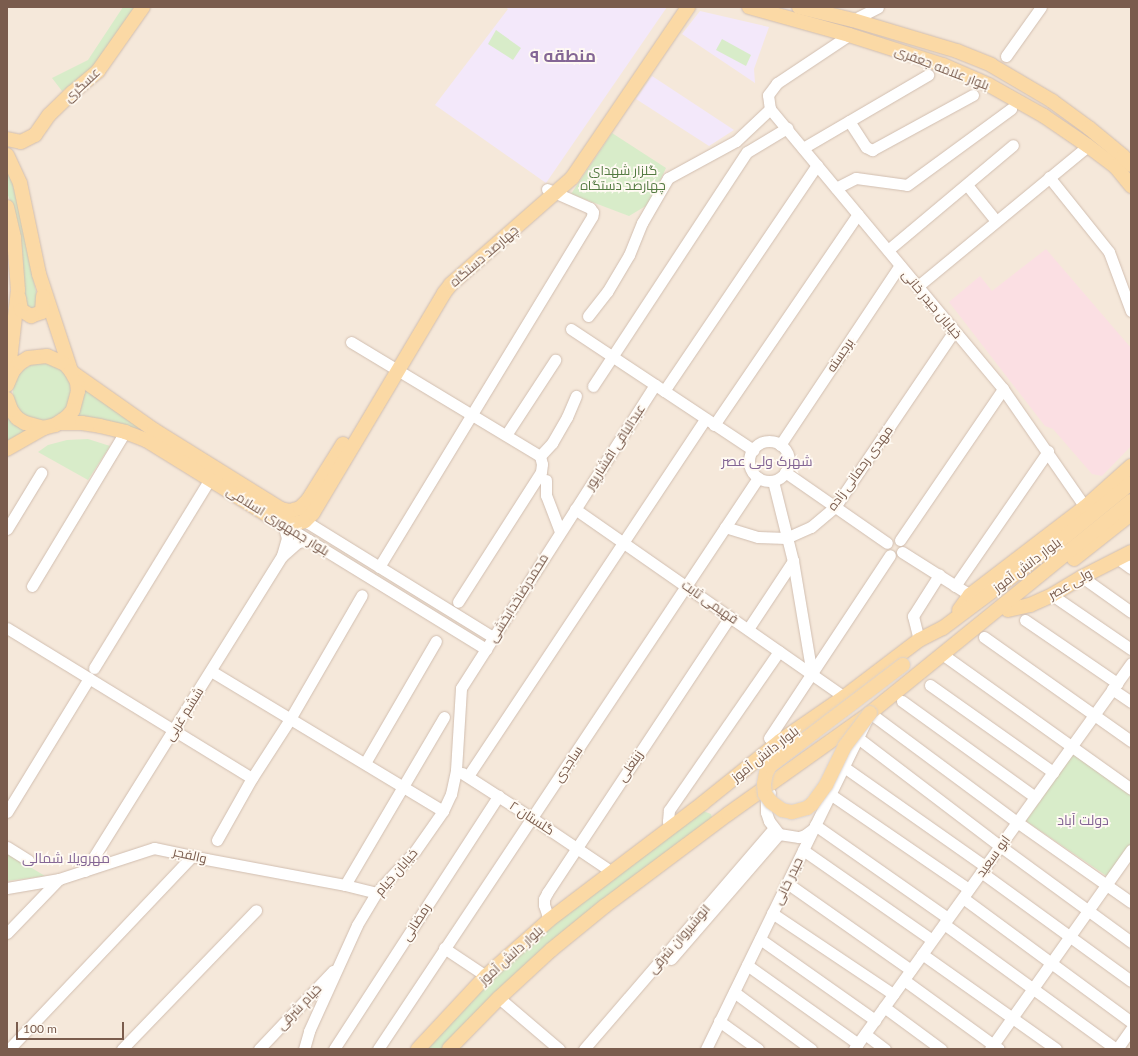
<!DOCTYPE html>
<meta charset="utf-8">
<style>
body{margin:0}
#map{position:relative;width:1138px;height:1056px;overflow:hidden;background:#fdf6ec;font-family:Lato,Cairo,sans-serif}
div>[style]{position:absolute}
[style*='--x']{left:calc(var(--x)*1px);top:calc(var(--y)*1px);width:calc(var(--w)*1px);rotate:calc(var(--a)*1deg)}
.residential>*{inset:0;background:#f5e8da}
.education>*{inset:0;background:#f3e8fa}
.medical>*{inset:0;background:#fbdfe3}
.green>*{inset:0;background:#d8ecc9}
.round{border-radius:50%}
.roads{filter:drop-shadow(0 0 1px #d1beb0) drop-shadow(0 0 1px #d1beb0)}
.minor>*{height:11px;margin:-5.5px;padding:0 5.5px;transform-origin:5.5px;border-radius:5.5px;background:#fff}
.minor>.ring{margin:-5.5px;padding:0;box-sizing:content-box;background:none;border:11px solid #fff;border-radius:50%}
.major>*{height:14px;margin:-7px;padding:0 7px;transform-origin:7px;border-radius:7px;background:#fbd9a5}
.bridges{filter:drop-shadow(0 0 1px #dad1cd) drop-shadow(0 0 1px #dad1cd)}
.major-bridge>*{height:14px;margin:-7px;padding:0 7px;transform-origin:7px;border-radius:7px;background:#fbd9a5}
span{translate:-50% -50%;white-space:nowrap;text-align:center;line-height:1.15;-webkit-text-stroke:3.5px #fffaf3;paint-order:stroke}
.street-label{font-size:13px;color:#7a5c4d}
.park-label{font-size:13px;color:#537a41}
.neighbourhood-label{font-size:14px;color:#846695}
.district-label{font-size:17px;color:#846695;font-weight:700}
.frame{position:absolute;inset:0;border:8px solid #7a5c4d;pointer-events:none}
.scale{position:absolute;left:16px;top:1022px;width:108px;height:18px;box-sizing:border-box;border:2px solid #7a5c4d;border-top:0;padding-left:5px;font-size:12px;line-height:14px;white-space:nowrap;color:#7a5c4d;-webkit-text-stroke:3px #fffaf3;paint-order:stroke}
</style>
<div id="map">
<div class="residential">
<div style="clip-path:polygon(7px 7px,1131px 7px,1131px 1049px,7px 1049px)"></div>
</div>
<div class="education">
<div style="clip-path:polygon(505px 7px,667px 7px,546px 183px,435px 105px,508px 9px)"></div>
<div style="clip-path:polygon(700px 11px,769px 27px,754px 69px,755px 83px,682px 34px)"></div>
<div style="clip-path:polygon(652px 76px,734px 130px,709px 146px,636px 99px)"></div>
</div>
<div class="medical">
<div style="clip-path:polygon(1046px 249px,1131px 348px,1131px 446px,1102px 476px,1092px 474px,1053px 429px,1045px 426px,949px 302px,980px 276px,992px 291px)"></div>
</div>
<div class="green">
<div style="clip-path:polygon(123px 7px,136px 7px,93px 71px,62px 91px,52px 78px,88px 60px)"></div>
<div style="clip-path:polygon(496px 30px,521px 48px,513px 60px,488px 44px)"></div>
<div style="clip-path:polygon(722px 39px,751px 55px,746px 66px,716px 50px)"></div>
<div style="clip-path:polygon(612px 133px,666px 168px,649px 204px,629px 216px,571px 194px)"></div>
<div style="clip-path:polygon(7px 168px,20px 206px,28px 237px,32px 273px,38px 301px,38px 306px,31px 310px,25px 305px,11px 203px,7px 193px)"></div>
<div class="round" style="left:13px;top:363px;width:58px;height:58px"></div>
<div style="clip-path:polygon(80px 387px,165px 441px,72px 417px)"></div>
<div style="clip-path:polygon(7px 410px,35px 430px,7px 443px)"></div>
<div style="clip-path:polygon(88px 439px,110px 446px,88px 480px,38px 452px,48px 445px,67px 440px)"></div>
<div style="clip-path:polygon(1073px 754px,1131px 795px,1131px 845px,1108px 877px,1026px 821px)"></div>
<div style="clip-path:polygon(703px 811px,711px 814px,712px 818px,444px 1049px,425px 1049px,488px 980px,560px 915px)"></div>
<div style="clip-path:polygon(7px 853px,45px 876px,7px 881px)"></div>
</div>
<div class="roads">
<div class="minor">
<div style="--x:853;--y:20;--w:28;--a:-27"></div>
<div style="--x:849;--y:35;--w:87;--a:146.3"></div>
<div style="--x:777;--y:83;--w:15;--a:127"></div>
<div style="--x:768;--y:95;--w:14;--a:82"></div>
<div style="--x:770;--y:109;--w:364;--a:50.2"></div>
<div style="--x:1003;--y:389;--w:144;--a:55.2"></div>
<div style="--x:1006;--y:56;--w:60;--a:-54.5"></div>
<div style="--x:849;--y:121;--w:31;--a:57"></div>
<div style="--x:866;--y:147;--w:7;--a:27"></div>
<div style="--x:872;--y:150;--w:115;--a:-28.6"></div>
<div style="--x:803;--y:148;--w:145;--a:-30.3"></div>
<div style="--x:1049;--y:177;--w:96;--a:51.3"></div>
<div style="--x:1109;--y:252;--w:63;--a:69.6"></div>
<div style="--x:967;--y:185;--w:46;--a:51.1"></div>
<div style="--x:836;--y:188;--w:22;--a:-27"></div>
<div style="--x:856;--y:178;--w:51;--a:7.8"></div>
<div style="--x:907;--y:185;--w:129;--a:-36.2"></div>
<div style="--x:888;--y:250;--w:163;--a:-40"></div>
<div style="--x:918;--y:286;--w:220;--a:-39.5"></div>
<div style="--x:588;--y:316;--w:31;--a:-52"></div>
<div style="--x:607;--y:292;--w:43;--a:-59.3"></div>
<div style="--x:629;--y:255;--w:35;--a:-68"></div>
<div style="--x:642;--y:223;--w:52;--a:-60"></div>
<div style="--x:668;--y:178;--w:77;--a:-28.6"></div>
<div style="--x:736;--y:141;--w:47;--a:-43.3"></div>
<div style="--x:571;--y:329;--w:219;--a:33.6"></div>
<div style="--x:351;--y:342;--w:221;--a:31.1"></div>
<div style="--x:540;--y:456;--w:8;--a:76"></div>
<div style="--x:542;--y:464;--w:8;--a:97"></div>
<div style="--x:541;--y:472;--w:154;--a:122.6"></div>
<div style="--x:593;--y:386;--w:280;--a:-56.7"></div>
<div style="--x:747;--y:152;--w:47;--a:-31"></div>
<div style="--x:664;--y:391;--w:273;--a:-55.9"></div>
<div style="--x:714;--y:425;--w:255;--a:-55.7"></div>
<div style="--x:506;--y:435;--w:90;--a:-56.8"></div>
<div class="ring" style="left:749px;top:441px;width:29px;height:29px"></div>
<div style="--x:780;--y:445;--w:216;--a:-56.3"></div>
<div style="--x:540;--y:456;--w:18;--a:-47"></div>
<div style="--x:552;--y:443;--w:30;--a:-60"></div>
<div style="--x:567;--y:417;--w:23;--a:-67"></div>
<div style="--x:785;--y:472;--w:124;--a:34.8"></div>
<div style="--x:546;--y:480;--w:15;--a:90"></div>
<div style="--x:546;--y:495;--w:39;--a:69"></div>
<div style="--x:773;--y:481;--w:82;--a:76"></div>
<div style="--x:793;--y:561;--w:115;--a:80.5"></div>
<div style="--x:575;--y:509;--w:328;--a:34.9"></div>
<div style="--x:305;--y:521;--w:221;--a:31.7"></div>
<div style="--x:281;--y:523;--w:241;--a:31.6"></div>
<div style="--x:283;--y:524;--w:15;--a:74"></div>
<div style="--x:287;--y:538;--w:19;--a:106"></div>
<div style="--x:282;--y:556;--w:21;--a:-41"></div>
<div style="--x:298;--y:542;--w:11;--a:-10"></div>
<div style="--x:725;--y:527;--w:34;--a:17"></div>
<div style="--x:758;--y:537;--w:28;--a:2"></div>
<div style="--x:786;--y:538;--w:27;--a:-24"></div>
<div style="--x:811;--y:527;--w:31;--a:-40"></div>
<div style="--x:835;--y:507;--w:212;--a:-55.9"></div>
<div style="--x:7;--y:529;--w:66;--a:-58.7"></div>
<div style="--x:900;--y:540;--w:183;--a:-55.7"></div>
<div style="--x:902;--y:552;--w:80;--a:32.3"></div>
<div style="--x:1117;--y:558;--w:17;--a:36"></div>
<div style="--x:379;--y:567;--w:411;--a:-58.7"></div>
<div style="--x:592;--y:216;--w:4;--a:-76"></div>
<div style="--x:593;--y:212;--w:5;--a:-127"></div>
<div style="--x:590;--y:208;--w:47;--a:-156.2"></div>
<div style="--x:1082;--y:577;--w:60;--a:35.5"></div>
<div style="--x:32;--y:586;--w:180;--a:-58.9"></div>
<div style="--x:955;--y:586;--w:164;--a:-55.4"></div>
<div style="--x:1052;--y:595;--w:96;--a:34.4"></div>
<div style="--x:1025;--y:620;--w:112;--a:34.4"></div>
<div style="--x:7;--y:628;--w:287;--a:31.5"></div>
<div style="--x:748;--y:629;--w:82;--a:-56.5"></div>
<div style="--x:984;--y:637;--w:180;--a:35.3"></div>
<div style="--x:919;--y:640;--w:25;--a:-104"></div>
<div style="--x:913;--y:616;--w:49;--a:-57.6"></div>
<div style="--x:942;--y:654;--w:232;--a:35.5"></div>
<div style="--x:94;--y:668;--w:222;--a:-58.5"></div>
<div style="--x:211;--y:671;--w:271;--a:31.1"></div>
<div style="--x:930;--y:685;--w:151;--a:35.3"></div>
<div style="--x:1112;--y:689;--w:23;--a:34"></div>
<div style="--x:902;--y:701;--w:164;--a:35.8"></div>
<div style="--x:769;--y:738;--w:219;--a:-56.5"></div>
<div style="--x:858;--y:738;--w:178;--a:37.3"></div>
<div style="--x:1000;--y:846;--w:162;--a:36.2"></div>
<div style="--x:365;--y:763;--w:141;--a:-59.8"></div>
<div style="--x:844;--y:767;--w:172;--a:35.1"></div>
<div style="--x:462;--y:773;--w:83;--a:32.7"></div>
<div style="--x:532;--y:818;--w:89;--a:34"></div>
<div style="--x:468;--y:776;--w:429;--a:-56.4"></div>
<div style="--x:770;--y:793;--w:11;--a:112"></div>
<div style="--x:766;--y:803;--w:9;--a:90"></div>
<div style="--x:766;--y:812;--w:9;--a:72"></div>
<div style="--x:769;--y:821;--w:16;--a:52"></div>
<div style="--x:779;--y:834;--w:20;--a:9"></div>
<div style="--x:799;--y:837;--w:6;--a:-18"></div>
<div style="--x:805;--y:835;--w:10;--a:-37"></div>
<div style="--x:830;--y:794;--w:168;--a:34.4"></div>
<div style="--x:7;--y:812;--w:157;--a:-58.5"></div>
<div style="--x:815;--y:825;--w:162;--a:35"></div>
<div style="--x:670;--y:828;--w:7;--a:-106"></div>
<div style="--x:668;--y:821;--w:11;--a:-85"></div>
<div style="--x:669;--y:810;--w:193;--a:-55.3"></div>
<div style="--x:217;--y:840;--w:71;--a:-60.6"></div>
<div style="--x:252;--y:778;--w:70;--a:-57.2"></div>
<div style="--x:290;--y:719;--w:143;--a:-59.9"></div>
<div style="--x:7;--y:847;--w:25;--a:32"></div>
<div style="--x:803;--y:850;--w:157;--a:34.9"></div>
<div style="--x:85;--y:871;--w:372;--a:-58"></div>
<div style="--x:981;--y:872;--w:185;--a:36"></div>
<div style="--x:787;--y:883;--w:151;--a:35.1"></div>
<div style="--x:345;--y:885;--w:195;--a:-59.5"></div>
<div style="--x:7;--y:888;--w:53;--a:-9.8"></div>
<div style="--x:59;--y:879;--w:100;--a:-18.1"></div>
<div style="--x:154;--y:848;--w:53;--a:11.9"></div>
<div style="--x:206;--y:859;--w:141;--a:10.6"></div>
<div style="--x:345;--y:885;--w:32;--a:14"></div>
<div style="--x:963;--y:898;--w:209;--a:36.4"></div>
<div style="--x:772;--y:913;--w:146;--a:33.8"></div>
<div style="--x:549;--y:920;--w:16;--a:-108"></div>
<div style="--x:544;--y:905;--w:6;--a:-90"></div>
<div style="--x:544;--y:899;--w:7;--a:-63"></div>
<div style="--x:547;--y:893;--w:331;--a:-56.5"></div>
<div style="--x:944;--y:924;--w:213;--a:36"></div>
<div style="--x:7;--y:933;--w:75;--a:-46.1"></div>
<div style="--x:760;--y:939;--w:141;--a:35.2"></div>
<div style="--x:444;--y:948;--w:50;--a:33.7"></div>
<div style="--x:922;--y:954;--w:164;--a:35.3"></div>
<div style="--x:671;--y:959;--w:165;--a:-49.2"></div>
<div style="--x:747;--y:965;--w:136;--a:35.4"></div>
<div style="--x:904;--y:980;--w:117;--a:36"></div>
<div style="--x:734;--y:992;--w:96;--a:36.5"></div>
<div style="--x:499;--y:998;--w:79;--a:40.4"></div>
<div style="--x:884;--y:1007;--w:71;--a:36.4"></div>
<div style="--x:719;--y:1021;--w:48;--a:35.7"></div>
<div style="--x:865;--y:1034;--w:25;--a:37"></div>
<div style="--x:9;--y:1049;--w:266;--a:-46.5"></div>
<div style="--x:122;--y:1049;--w:193;--a:-46"></div>
<div style="--x:259;--y:1049;--w:108;--a:-46.5"></div>
<div style="--x:304;--y:1049;--w:19;--a:-74"></div>
<div style="--x:309;--y:1031;--w:116;--a:-65.6"></div>
<div style="--x:357;--y:925;--w:37;--a:-59"></div>
<div style="--x:376;--y:893;--w:57;--a:-47.1"></div>
<div style="--x:415;--y:851;--w:49;--a:-55"></div>
<div style="--x:443;--y:811;--w:19;--a:-65"></div>
<div style="--x:451;--y:794;--w:25;--a:-78"></div>
<div style="--x:456;--y:770;--w:82;--a:-86.5"></div>
<div style="--x:461;--y:688;--w:360;--a:-57.4"></div>
<div style="--x:334;--y:1049;--w:302;--a:-57"></div>
<div style="--x:378;--y:1049;--w:686;--a:-56.36"></div>
<div style="--x:584;--y:1049;--w:290;--a:-49.3"></div>
<div style="--x:706;--y:1049;--w:374;--a:-64"></div>
<div style="--x:870;--y:713;--w:183;--a:36.6"></div>
<div style="--x:1017;--y:822;--w:139;--a:35.1"></div>
<div style="--x:854;--y:1049;--w:475;--a:-54.3"></div>
<div style="--x:990;--y:1049;--w:244;--a:-54.7"></div>
<div style="--x:1117;--y:1049;--w:24;--a:-55"></div>
</div>
<div class="major">
<div style="--x:749;--y:7;--w:104;--a:15.6"></div>
<div style="--x:849;--y:35;--w:99;--a:17.7"></div>
<div style="--x:943;--y:65;--w:50;--a:23.5"></div>
<div style="--x:989;--y:85;--w:63;--a:29.4"></div>
<div style="--x:1044;--y:116;--w:53;--a:34.3"></div>
<div style="--x:1088;--y:146;--w:34;--a:37"></div>
<div style="--x:1115;--y:166;--w:26;--a:51"></div>
<div style="--x:799;--y:7;--w:56;--a:13.5"></div>
<div style="--x:853;--y:20;--w:109;--a:16.6"></div>
<div style="--x:957;--y:51;--w:37;--a:22"></div>
<div style="--x:991;--y:65;--w:71;--a:30.5"></div>
<div style="--x:1052;--y:101;--w:46;--a:36.1"></div>
<div style="--x:1089;--y:128;--w:44;--a:39.5"></div>
<div style="--x:1123;--y:156;--w:12;--a:48"></div>
<div style="--x:7;--y:139;--w:14;--a:12"></div>
<div style="--x:21;--y:142;--w:16;--a:-27"></div>
<div style="--x:35;--y:135;--w:24;--a:-55"></div>
<div style="--x:49;--y:115;--w:33;--a:-44"></div>
<div style="--x:73;--y:92;--w:33;--a:-40"></div>
<div style="--x:98;--y:71;--w:78;--a:-54.9"></div>
<div style="--x:7;--y:155;--w:31;--a:65"></div>
<div style="--x:20;--y:183;--w:93;--a:78.2"></div>
<div style="--x:39;--y:274;--w:102;--a:71.7"></div>
<div style="--x:7;--y:207;--w:32;--a:77"></div>
<div style="--x:14;--y:238;--w:52;--a:85.6"></div>
<div style="--x:18;--y:290;--w:89;--a:96.5"></div>
<div style="--x:19;--y:298;--w:12;--a:81"></div>
<div style="--x:21;--y:310;--w:12;--a:31"></div>
<div style="--x:31;--y:316;--w:12;--a:-20"></div>
<div style="--x:42;--y:312;--w:16;--a:-86"></div>
<div style="--x:73;--y:373;--w:99;--a:35.1"></div>
<div style="--x:154;--y:430;--w:150;--a:31.9"></div>
<div style="--x:281;--y:509;--w:9;--a:13"></div>
<div style="--x:290;--y:511;--w:10;--a:-17"></div>
<div style="--x:300;--y:508;--w:11;--a:-45"></div>
<div style="--x:308;--y:500;--w:66;--a:-58"></div>
<div style="--x:7;--y:385;--w:15;--a:-67"></div>
<div style="--x:13;--y:371;--w:11;--a:-49"></div>
<div style="--x:20;--y:363;--w:9;--a:-32"></div>
<div style="--x:28;--y:358;--w:19;--a:-6"></div>
<div style="--x:47;--y:356;--w:20;--a:24"></div>
<div style="--x:65;--y:364;--w:9;--a:49"></div>
<div style="--x:71;--y:371;--w:13;--a:61"></div>
<div style="--x:77;--y:382;--w:9;--a:84"></div>
<div style="--x:78;--y:391;--w:20;--a:105"></div>
<div style="--x:73;--y:410;--w:9;--a:131"></div>
<div style="--x:67;--y:417;--w:14;--a:146"></div>
<div style="--x:55;--y:425;--w:11;--a:165"></div>
<div style="--x:44;--y:428;--w:20;--a:-165"></div>
<div style="--x:25;--y:423;--w:9;--a:-148"></div>
<div style="--x:17;--y:418;--w:10;--a:-127"></div>
<div style="--x:11;--y:410;--w:12;--a:-110"></div>
<div style="--x:60;--y:423;--w:22;--a:0"></div>
<div style="--x:82;--y:423;--w:18;--a:9"></div>
<div style="--x:100;--y:426;--w:26;--a:13"></div>
<div style="--x:125;--y:432;--w:22;--a:21"></div>
<div style="--x:146;--y:440;--w:156;--a:31.7"></div>
<div style="--x:279;--y:522;--w:14;--a:8"></div>
<div style="--x:293;--y:524;--w:12;--a:-14"></div>
<div style="--x:305;--y:521;--w:11;--a:-45"></div>
<div style="--x:313;--y:513;--w:256;--a:-59.2"></div>
<div style="--x:444;--y:293;--w:11;--a:-52"></div>
<div style="--x:451;--y:284;--w:161;--a:-41.2"></div>
<div style="--x:572;--y:178;--w:207;--a:-55.8"></div>
<div style="--x:7;--y:449;--w:43;--a:-29.6"></div>
<div style="--x:1074;--y:559;--w:73;--a:-38.3"></div>
<div style="--x:959;--y:610;--w:19;--a:-54"></div>
<div style="--x:970;--y:595;--w:145;--a:-37.4"></div>
<div style="--x:1085;--y:507;--w:62;--a:-41.7"></div>
<div style="--x:1008;--y:610;--w:23;--a:-13"></div>
<div style="--x:1030;--y:605;--w:24;--a:-24"></div>
<div style="--x:1052;--y:595;--w:35;--a:-31"></div>
<div style="--x:1082;--y:577;--w:55;--a:-27"></div>
<div style="--x:418;--y:1049;--w:100;--a:-47"></div>
<div style="--x:486;--y:976;--w:84;--a:-41.6"></div>
<div style="--x:549;--y:920;--w:193;--a:-37.2"></div>
<div style="--x:703;--y:803;--w:99;--a:-38.8"></div>
<div style="--x:780;--y:741;--w:78;--a:-34.5"></div>
<div style="--x:844;--y:697;--w:94;--a:-37.2"></div>
<div style="--x:919;--y:640;--w:27;--a:-27"></div>
<div style="--x:943;--y:628;--w:154;--a:-36.8"></div>
<div style="--x:1066;--y:536;--w:84;--a:-39.2"></div>
<div style="--x:449;--y:1049;--w:71;--a:-45.6"></div>
<div style="--x:499;--y:998;--w:71;--a:-42.7"></div>
<div style="--x:551;--y:950;--w:70;--a:-39.2"></div>
<div style="--x:605;--y:906;--w:154;--a:-36.8"></div>
<div style="--x:728;--y:814;--w:174;--a:-35.4"></div>
<div style="--x:870;--y:713;--w:336;--a:-39.1"></div>
</div>
</div>
<div class="bridges">
<div class="major-bridge">
<div style="--x:870;--y:713;--w:41;--a:127.1"></div>
<div style="--x:845;--y:746;--w:43;--a:116"></div>
<div style="--x:826;--y:785;--w:24;--a:126"></div>
<div style="--x:812;--y:804;--w:6;--a:141"></div>
<div style="--x:807;--y:808;--w:16;--a:165"></div>
<div style="--x:792;--y:812;--w:10;--a:-169"></div>
<div style="--x:782;--y:810;--w:14;--a:-144"></div>
<div style="--x:771;--y:802;--w:10;--a:-127"></div>
<div style="--x:765;--y:794;--w:10;--a:-96"></div>
<div style="--x:764;--y:784;--w:11;--a:-80"></div>
<div style="--x:766;--y:773;--w:8;--a:-60"></div>
<div style="--x:770;--y:766;--w:167;--a:-37.2"></div>
</div>
</div>
<div class="street-label">
<span style="left:942px;top:68px;rotate:21deg">بلوار علامه جعفری</span>
<span style="left:82px;top:85px;rotate:-43deg">عسگری</span>
<span style="left:484px;top:256px;rotate:-41deg">چهارصد دستگاه</span>
<span style="left:932px;top:304px;rotate:50deg">خیابان حیدر خانی</span>
<span style="left:840px;top:355px;rotate:-56deg">برجسته</span>
<span style="left:615px;top:447px;rotate:-57deg">عبدالباقی افشارپور</span>
<span style="left:860px;top:468px;rotate:-54deg">مهدی رحمانی زاده</span>
<span style="left:278px;top:521px;rotate:32deg">بلوار جمهوری اسلامی</span>
<span style="left:1027px;top:565px;rotate:-37deg">بلوار دانش آموز</span>
<span style="left:1070px;top:584px;rotate:-30deg">ولی عصر</span>
<span style="left:518px;top:598px;rotate:-58deg">محمدرضاخدابخشی</span>
<span style="left:710px;top:602px;rotate:35deg">فهیمی ثابت</span>
<span style="left:184px;top:714px;rotate:-58deg">ششم غربی</span>
<span style="left:765px;top:754px;rotate:-38deg">بلوار دانش آموز</span>
<span style="left:568px;top:764px;rotate:-56deg">ساجدی</span>
<span style="left:630px;top:766px;rotate:-56deg">زینعلی</span>
<span style="left:532px;top:818px;rotate:33deg">گلستان ۲</span>
<span style="left:190px;top:855px;rotate:13deg">والفجر</span>
<span style="left:993px;top:856px;rotate:-54deg">ابو سعید</span>
<span style="left:396px;top:872px;rotate:-49deg">خیابان خیام</span>
<span style="left:788px;top:881px;rotate:-64deg">حیدر خانی</span>
<span style="left:416px;top:922px;rotate:-57deg">رمضانی</span>
<span style="left:679px;top:939px;rotate:-49deg">انوشیروان شرقی</span>
<span style="left:511px;top:955px;rotate:-42deg">بلوار دانش آموز</span>
<span style="left:299px;top:1007px;rotate:-46deg">خیام شرقی</span>
</div>
<div class="park-label">
<span style="left:623px;top:178px">گلزار شهدای<br>چهارصد دستگاه</span>
</div>
<div class="neighbourhood-label">
<span style="left:767px;top:461px">شهرک ولی عصر</span>
<span style="left:1083px;top:820px">دولت آباد</span>
<span style="left:66px;top:858px">مهرویلا شمالی</span>
</div>
<div class="district-label">
<span style="left:563px;top:56px">منطقه ۹</span>
</div>
<div class="frame"></div>
<div class="scale">100 m</div>
</div>
